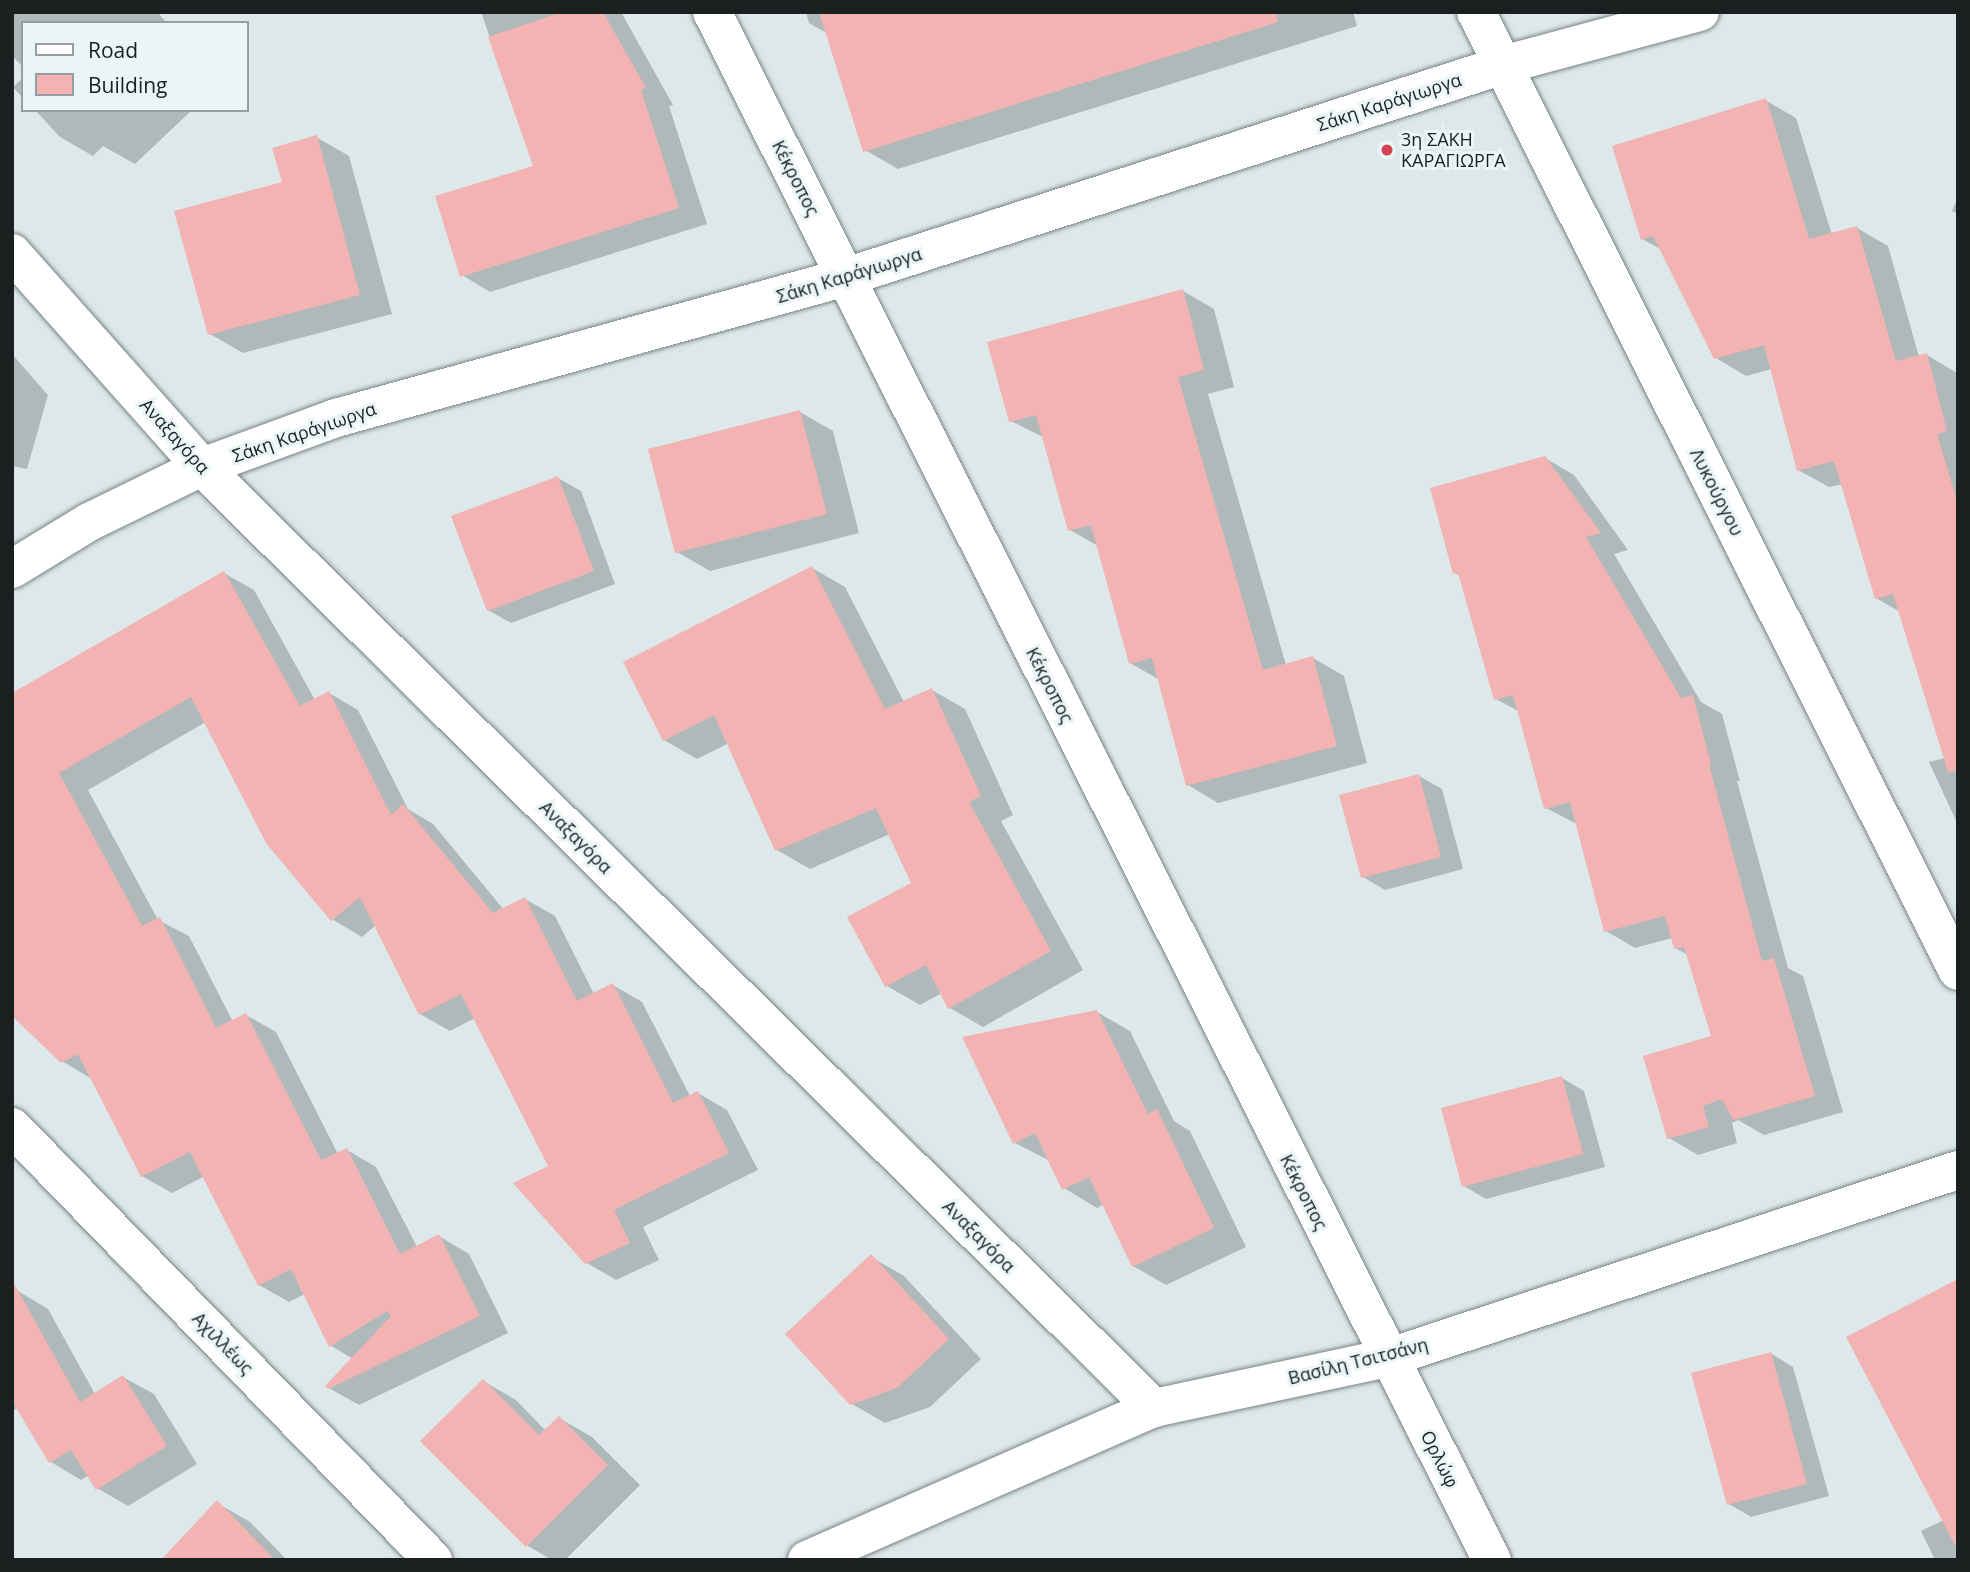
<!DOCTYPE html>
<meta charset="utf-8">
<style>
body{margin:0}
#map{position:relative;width:1970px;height:1572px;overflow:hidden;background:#dce8e9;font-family:"Open Sans",sans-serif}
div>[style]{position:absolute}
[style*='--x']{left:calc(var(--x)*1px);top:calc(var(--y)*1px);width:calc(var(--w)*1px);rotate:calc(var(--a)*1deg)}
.shadow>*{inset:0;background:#0003}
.building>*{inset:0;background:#f3b3b3}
.roads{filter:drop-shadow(0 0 2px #788384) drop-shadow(0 0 2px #788384)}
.street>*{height:38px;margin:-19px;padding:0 19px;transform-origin:19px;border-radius:19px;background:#fff}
.secondary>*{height:38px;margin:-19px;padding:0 19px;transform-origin:19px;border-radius:19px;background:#fff}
.dots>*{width:19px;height:19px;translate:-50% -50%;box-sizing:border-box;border:4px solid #e9f5f6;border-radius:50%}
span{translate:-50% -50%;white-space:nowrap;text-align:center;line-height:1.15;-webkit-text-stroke:6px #e9f5f6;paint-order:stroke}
.street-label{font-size:18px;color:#1a1f1f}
.poi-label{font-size:18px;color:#1a1f1f}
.left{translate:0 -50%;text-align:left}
.frame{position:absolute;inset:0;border:14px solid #1a1f1f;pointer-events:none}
.legend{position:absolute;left:21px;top:21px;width:228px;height:91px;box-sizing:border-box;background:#e9f5f6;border:2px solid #969fa0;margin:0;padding:9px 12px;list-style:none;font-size:21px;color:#1a1f1f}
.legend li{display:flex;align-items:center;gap:14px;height:35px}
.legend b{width:35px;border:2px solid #969fa0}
</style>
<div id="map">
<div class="shadow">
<div style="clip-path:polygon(12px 12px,157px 12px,167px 23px,23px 23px,23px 67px,12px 56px)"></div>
<div style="clip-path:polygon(481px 12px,621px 12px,673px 105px,669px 106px,707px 224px,490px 292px,462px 275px,535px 167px)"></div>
<div style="clip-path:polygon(806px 12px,1353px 12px,1357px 26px,898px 169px,865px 150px,828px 34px,809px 23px)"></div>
<div style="clip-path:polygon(23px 78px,23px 98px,13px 87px)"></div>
<div style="clip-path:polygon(1765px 100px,1796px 118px,1832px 235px,1857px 228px,1888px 246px,1919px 357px,1927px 355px,1957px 373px,1958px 825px,1929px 762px,1945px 758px,1900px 612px,1876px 598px,1843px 484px,1829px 487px,1798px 470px,1772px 369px,1746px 376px,1716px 358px,1662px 250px,1642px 239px)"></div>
<div style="clip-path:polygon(35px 110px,192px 110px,135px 164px,103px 146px,93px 156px,60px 137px)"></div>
<div style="clip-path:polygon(316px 137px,349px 156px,392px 314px,243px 353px,210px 334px,284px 183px)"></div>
<div style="clip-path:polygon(1958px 197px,1958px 214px,1952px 211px)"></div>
<div style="clip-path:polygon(1183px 291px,1214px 309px,1234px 387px,1208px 394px,1286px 665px,1313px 658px,1344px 676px,1367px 763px,1218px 803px,1188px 785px,1160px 680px,1130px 663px,1098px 546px,1070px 530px,1045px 438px,1011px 421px)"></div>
<div style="clip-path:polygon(12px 354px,48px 395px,27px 469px,12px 466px)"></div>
<div style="clip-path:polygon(800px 412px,833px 431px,859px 533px,710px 571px,677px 552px)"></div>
<div style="clip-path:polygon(1545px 458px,1574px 475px,1628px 550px,1614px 554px,1701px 702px,1722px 714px,1740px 781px,1737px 781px,1788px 968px,1803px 976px,1843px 1112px,1764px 1135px,1738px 1120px,1732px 1123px,1737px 1143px,1698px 1155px,1669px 1138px,1713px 1037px,1688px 955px,1675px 948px,1672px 938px,1635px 948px,1606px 931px,1577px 824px,1546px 808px,1520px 712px,1496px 699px,1461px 577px,1455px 573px)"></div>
<div style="clip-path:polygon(558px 478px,581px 491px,615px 584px,511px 623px,488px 610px)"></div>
<div style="clip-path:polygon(812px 568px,845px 587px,904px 702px,932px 690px,965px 709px,1013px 815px,1001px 821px,1083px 970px,983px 1027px,950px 1008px,942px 993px,920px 1005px,887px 986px,913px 883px,890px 834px,810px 869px,777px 850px,729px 743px,697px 759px,664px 740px)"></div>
<div style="clip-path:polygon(224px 573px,254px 590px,315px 700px,329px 693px,358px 710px,408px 809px,433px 824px,504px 910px,525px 899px,555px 916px,594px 994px,613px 985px,642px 1002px,690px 1096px,698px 1093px,727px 1110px,758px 1170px,643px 1227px,659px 1260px,616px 1280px,587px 1263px,550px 1166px,475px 1018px,450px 1031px,420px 1014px,376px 925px,362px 937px,332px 919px,206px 722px,88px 790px,158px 920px,189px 936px,233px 1022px,246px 1015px,276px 1032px,338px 1154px,347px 1150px,376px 1167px,417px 1247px,439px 1236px,469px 1254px,508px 1333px,359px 1405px,329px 1388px,353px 1359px,330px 1345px,305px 1294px,289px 1302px,259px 1285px,205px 1176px,172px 1193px,142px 1176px,92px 1079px,62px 1061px,12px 695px)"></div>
<div style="clip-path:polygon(1419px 776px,1442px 789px,1463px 869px,1385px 890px,1363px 877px)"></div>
<div style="clip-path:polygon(1097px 1012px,1130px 1031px,1174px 1121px,1190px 1131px,1246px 1247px,1166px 1285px,1133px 1266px,1104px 1204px,1097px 1208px,1064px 1188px,1050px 1161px,1015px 1143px)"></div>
<div style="clip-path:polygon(1562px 1078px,1584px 1091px,1605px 1167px,1486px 1199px,1464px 1186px)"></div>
<div style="clip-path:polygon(871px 1257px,904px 1276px,981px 1359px,930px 1407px,885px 1423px,852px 1404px)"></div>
<div style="clip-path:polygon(1958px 1281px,1958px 1560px,1935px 1560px,1921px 1531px,1944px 1520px)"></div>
<div style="clip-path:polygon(18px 1291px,48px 1309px,95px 1394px,123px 1377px,154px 1394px,197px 1464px,128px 1506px,97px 1488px,89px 1475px,81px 1480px,51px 1462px,18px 1408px,12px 1411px,12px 1294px)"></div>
<div style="clip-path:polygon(1770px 1353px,1793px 1367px,1829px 1496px,1751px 1517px,1729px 1504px)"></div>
<div style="clip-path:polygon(483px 1381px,516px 1400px,546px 1431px,559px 1418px,592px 1437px,640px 1485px,565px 1560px,552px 1560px,528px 1546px,423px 1441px)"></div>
<div style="clip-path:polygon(217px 1503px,250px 1522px,287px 1560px,163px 1560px)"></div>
</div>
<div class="building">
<div style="clip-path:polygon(562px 12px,603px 12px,646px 88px,641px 90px,679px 208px,460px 277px,435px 196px,533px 166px,488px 37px)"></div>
<div style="clip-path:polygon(819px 12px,1276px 12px,1278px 22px,863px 152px)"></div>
<div style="clip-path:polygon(1766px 98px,1809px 239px,1857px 226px,1896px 361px,1927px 353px,1947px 431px,1937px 434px,1958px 504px,1958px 771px,1948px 772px,1893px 594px,1875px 599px,1834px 461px,1797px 471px,1764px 345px,1714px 359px,1653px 236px,1641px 240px,1612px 146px)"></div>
<div style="clip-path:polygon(317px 135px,360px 295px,208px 335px,174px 211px,282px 182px,272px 148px)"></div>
<div style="clip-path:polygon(1183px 289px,1204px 370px,1178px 377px,1263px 670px,1313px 656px,1337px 746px,1186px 786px,1152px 658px,1129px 664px,1091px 525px,1068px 531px,1036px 415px,1009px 422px,987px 342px)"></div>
<div style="clip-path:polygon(800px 410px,827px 514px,675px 553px,648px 449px)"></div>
<div style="clip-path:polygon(1545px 456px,1601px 533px,1586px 537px,1681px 698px,1693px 695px,1711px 764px,1709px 765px,1762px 961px,1774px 958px,1815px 1096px,1733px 1120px,1722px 1099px,1703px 1106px,1709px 1127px,1667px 1139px,1643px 1056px,1711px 1036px,1684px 947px,1674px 949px,1665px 916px,1604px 932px,1570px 802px,1544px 809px,1513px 695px,1494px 700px,1458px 573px,1453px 574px,1430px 488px)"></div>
<div style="clip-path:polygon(558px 476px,594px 571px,487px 611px,451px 516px)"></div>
<div style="clip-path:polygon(812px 566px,885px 709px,932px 688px,981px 796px,969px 802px,1051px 951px,948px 1009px,926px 965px,885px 987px,847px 917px,911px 883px,876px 808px,775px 851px,714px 715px,663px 741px,623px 662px)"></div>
<div style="clip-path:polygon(224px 571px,300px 706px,329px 691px,391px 815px,403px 804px,493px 913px,525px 897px,577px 1001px,613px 983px,673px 1103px,698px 1091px,729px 1153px,614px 1210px,630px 1243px,585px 1264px,513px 1183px,548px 1166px,461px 994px,419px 1015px,360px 897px,331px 921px,266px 843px,191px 697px,59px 773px,142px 926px,160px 917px,216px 1028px,246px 1013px,321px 1160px,347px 1148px,400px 1254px,439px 1234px,480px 1316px,328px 1389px,325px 1386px,391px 1316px,387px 1311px,329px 1347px,291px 1269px,258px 1286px,190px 1152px,141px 1177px,78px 1054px,61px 1063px,12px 1016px,12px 693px)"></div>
<div style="clip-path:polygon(1419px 774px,1441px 857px,1361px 878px,1339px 795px)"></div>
<div style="clip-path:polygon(1097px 1010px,1148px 1114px,1157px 1109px,1214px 1228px,1132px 1267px,1089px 1177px,1062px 1190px,1035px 1133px,1013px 1144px,962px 1037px)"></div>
<div style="clip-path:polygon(1562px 1076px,1583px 1154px,1462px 1187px,1441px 1108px)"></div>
<div style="clip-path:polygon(871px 1254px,949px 1339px,897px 1388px,850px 1405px,785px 1334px)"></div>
<div style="clip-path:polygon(1958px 1279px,1958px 1551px,1846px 1337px)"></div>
<div style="clip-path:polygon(12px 1280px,80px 1402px,123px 1375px,167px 1446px,96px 1490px,71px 1450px,49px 1463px,12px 1401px)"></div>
<div style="clip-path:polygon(1771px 1352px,1807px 1484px,1727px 1505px,1691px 1373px)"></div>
<div style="clip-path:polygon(483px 1379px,539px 1435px,559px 1416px,608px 1465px,526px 1547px,420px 1441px)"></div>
<div style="clip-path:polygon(217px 1500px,275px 1560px,161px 1560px)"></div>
</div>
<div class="roads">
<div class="street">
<div style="--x:712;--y:12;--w:1733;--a:63.26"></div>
<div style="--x:1476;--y:12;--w:1073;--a:63.32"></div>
<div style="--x:12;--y:253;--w:286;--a:48.4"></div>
<div style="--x:202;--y:467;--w:1339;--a:44.67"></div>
<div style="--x:12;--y:1127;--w:604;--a:45.81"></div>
</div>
<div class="secondary">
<div style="--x:12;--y:569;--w:90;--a:-31.4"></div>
<div style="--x:89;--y:522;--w:126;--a:-26"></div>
<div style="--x:202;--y:467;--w:143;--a:-20.1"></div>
<div style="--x:336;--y:418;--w:529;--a:-15.45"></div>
<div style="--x:846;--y:277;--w:690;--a:-17.88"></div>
<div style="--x:1503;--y:65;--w:204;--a:-15.1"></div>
<div style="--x:807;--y:1560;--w:379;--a:-23.7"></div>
<div style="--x:1154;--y:1408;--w:238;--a:-12.1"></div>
<div style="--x:1387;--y:1358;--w:601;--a:-18.22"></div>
</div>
</div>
<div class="dots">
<div style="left:1387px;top:150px;background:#d34351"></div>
</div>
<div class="street-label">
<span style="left:1389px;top:102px;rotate:-18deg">Σάκη Καράγιωργα</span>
<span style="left:796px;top:178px;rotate:63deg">Κέκροπος</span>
<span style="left:849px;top:275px;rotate:-17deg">Σάκη Καράγιωργα</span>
<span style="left:304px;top:432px;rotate:-19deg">Σάκη Καράγιωργα</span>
<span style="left:175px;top:436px;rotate:48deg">Αναξαγόρα</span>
<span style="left:1717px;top:492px;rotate:63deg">Λυκούργου</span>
<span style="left:1050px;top:685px;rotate:63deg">Κέκροπος</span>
<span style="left:576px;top:837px;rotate:45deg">Αναξαγόρα</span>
<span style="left:1304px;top:1192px;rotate:63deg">Κέκροπος</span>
<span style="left:979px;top:1236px;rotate:45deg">Αναξαγόρα</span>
<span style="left:223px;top:1343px;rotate:46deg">Αχιλλέως</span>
<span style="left:1358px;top:1361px;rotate:-14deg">Βασίλη Τσιτσάνη</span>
<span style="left:1440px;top:1459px;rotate:63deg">Ορλώφ</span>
</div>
<div class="poi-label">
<span class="left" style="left:1401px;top:150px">3η ΣΑΚΗ<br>ΚΑΡΑΓΙΩΡΓΑ</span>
</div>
<div class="frame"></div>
<ul class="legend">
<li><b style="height:9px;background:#fff"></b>Road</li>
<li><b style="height:19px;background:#f3b3b3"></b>Building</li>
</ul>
</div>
